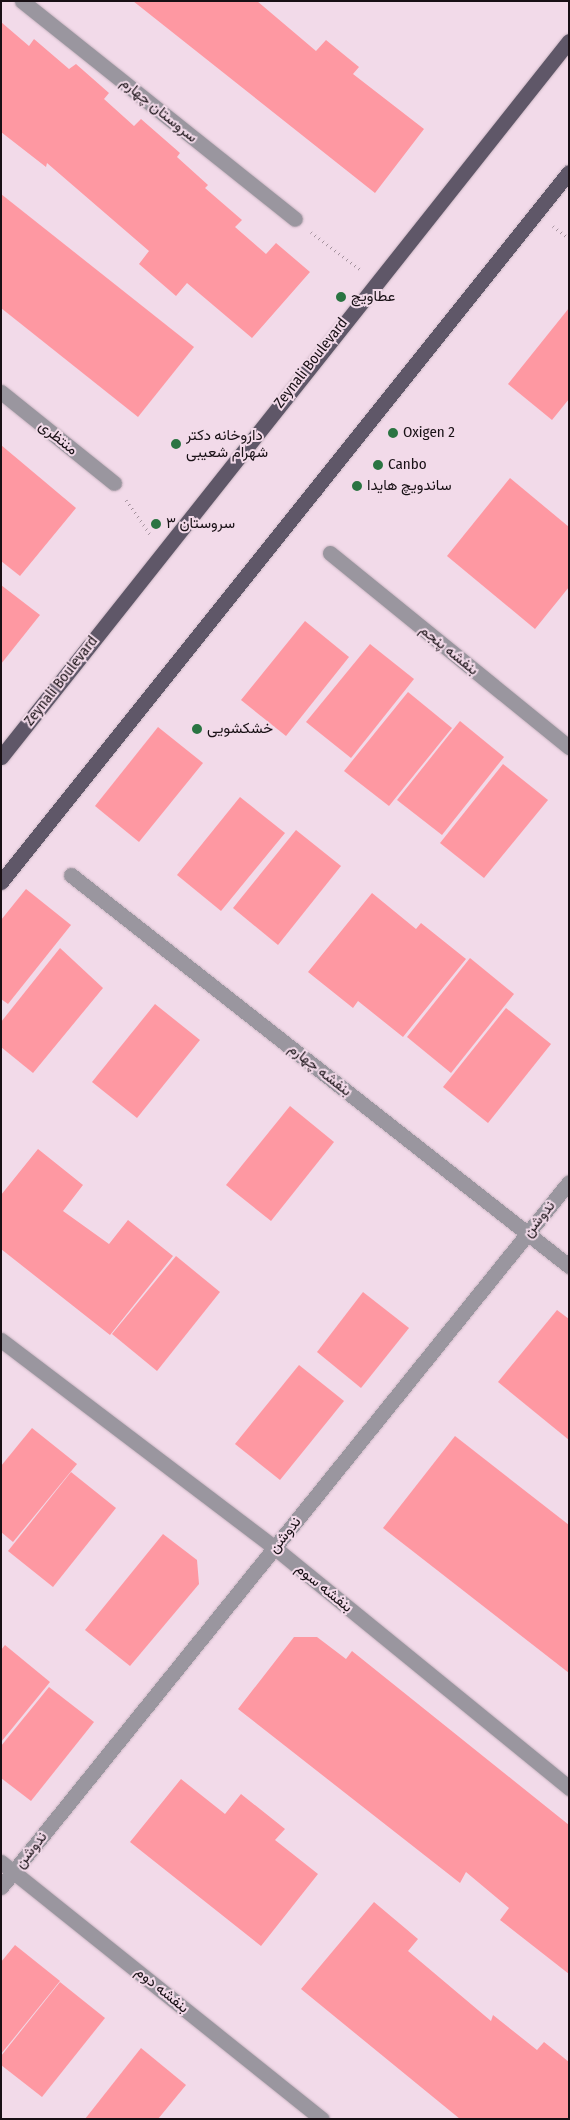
<!DOCTYPE html>
<meta charset="utf-8">
<style>
body{margin:0}
#map{position:relative;width:570px;height:2120px;overflow:hidden;background:#f2dae9;font-family:"Fira Sans Condensed",Vazirmatn,sans-serif}
div>[style]{position:absolute}
[style*='--x']{left:calc(var(--x)*1px);top:calc(var(--y)*1px);width:calc(var(--w)*1px);rotate:calc(var(--a)*1deg)}
.building>*{inset:0;background:#fe98a2}
.path>*{height:3px;margin-top:-1.5px;transform-origin:0;background:repeating-linear-gradient(90deg,#a2909b 0 1px,transparent 0 5px)}
.roads{filter:drop-shadow(0 0 1px #cbb6c3) drop-shadow(0 0 1px #cbb6c3)}
.minor>*{height:15px;margin:-7.5px;padding:0 7.5px;transform-origin:7.5px;border-radius:7.5px;background:#9a969f}
.major>*{height:15px;margin:-7.5px;padding:0 7.5px;transform-origin:7.5px;border-radius:7.5px;background:#5f5768}
.dots>*{width:14px;height:14px;translate:-50% -50%;box-sizing:border-box;border:2px solid #f2dae9;border-radius:50%}
span{translate:-50% -50%;white-space:nowrap;text-align:center;line-height:1.15;-webkit-text-stroke:4px #f2dae9;paint-order:stroke}
.street-label{font-size:15px;color:#181015}
.poi-label{font-size:15px;color:#181015}
.left{translate:0 -50%;text-align:left}
.frame{position:absolute;inset:0;border:2px solid #181015;pointer-events:none}
</style>
<div id="map">
<div class="building">
<div style="clip-path:polygon(133px 1px,257px 1px,316px 51px,326px 40px,359px 67px,353px 74px,424px 129px,375px 193px)"></div>
<div style="clip-path:polygon(1px 22px,29px 46px,34px 39px,69px 69px,76px 64px,109px 93px,104px 99px,134px 126px,141px 119px,180px 153px,177px 157px,208px 185px,205px 188px,242px 220px,235px 227px,266px 254px,276px 243px,310px 272px,252px 338px,187px 283px,176px 296px,139px 264px,149px 251px,47px 163px,46px 167px,1px 132px)"></div>
<div style="clip-path:polygon(1px 194px,194px 347px,138px 417px,1px 308px)"></div>
<div style="clip-path:polygon(569px 308px,569px 399px,552px 420px,508px 384px)"></div>
<div style="clip-path:polygon(1px 445px,76px 508px,20px 576px,1px 561px)"></div>
<div style="clip-path:polygon(510px 478px,569px 527px,569px 587px,535px 629px,447px 556px)"></div>
<div style="clip-path:polygon(1px 585px,40px 615px,1px 664px)"></div>
<div style="clip-path:polygon(305px 621px,349px 657px,286px 736px,241px 700px)"></div>
<div style="clip-path:polygon(370px 644px,414px 679px,351px 758px,306px 722px)"></div>
<div style="clip-path:polygon(408px 692px,452px 728px,389px 806px,344px 771px)"></div>
<div style="clip-path:polygon(460px 721px,504px 757px,442px 835px,397px 800px)"></div>
<div style="clip-path:polygon(158px 727px,203px 763px,139px 842px,95px 806px)"></div>
<div style="clip-path:polygon(503px 764px,548px 800px,484px 878px,440px 843px)"></div>
<div style="clip-path:polygon(240px 797px,285px 833px,221px 911px,177px 875px)"></div>
<div style="clip-path:polygon(296px 830px,341px 866px,278px 945px,233px 908px)"></div>
<div style="clip-path:polygon(26px 889px,71px 925px,8px 1004px,1px 999px,1px 920px)"></div>
<div style="clip-path:polygon(372px 893px,416px 929px,421px 923px,466px 959px,403px 1037px,358px 1001px,353px 1008px,308px 972px)"></div>
<div style="clip-path:polygon(60px 948px,103px 988px,33px 1073px,1px 1047px,1px 1022px)"></div>
<div style="clip-path:polygon(470px 958px,514px 994px,451px 1073px,407px 1037px)"></div>
<div style="clip-path:polygon(155px 1004px,200px 1040px,137px 1118px,92px 1082px)"></div>
<div style="clip-path:polygon(506px 1008px,551px 1044px,488px 1123px,443px 1087px)"></div>
<div style="clip-path:polygon(290px 1106px,334px 1142px,271px 1221px,226px 1185px)"></div>
<div style="clip-path:polygon(38px 1149px,83px 1185px,63px 1211px,109px 1244px,128px 1220px,173px 1256px,110px 1335px,1px 1249px,1px 1195px)"></div>
<div style="clip-path:polygon(176px 1256px,220px 1292px,157px 1371px,112px 1334px)"></div>
<div style="clip-path:polygon(363px 1292px,409px 1328px,361px 1388px,317px 1352px)"></div>
<div style="clip-path:polygon(557px 1310px,569px 1319px,569px 1440px,498px 1382px)"></div>
<div style="clip-path:polygon(299px 1365px,344px 1401px,280px 1480px,235px 1444px)"></div>
<div style="clip-path:polygon(32px 1428px,77px 1464px,13px 1542px,1px 1532px,1px 1466px)"></div>
<div style="clip-path:polygon(455px 1436px,569px 1525px,569px 1673px,383px 1528px)"></div>
<div style="clip-path:polygon(71px 1472px,116px 1508px,53px 1587px,8px 1551px)"></div>
<div style="clip-path:polygon(163px 1534px,197px 1560px,199px 1584px,130px 1666px,85px 1630px)"></div>
<div style="clip-path:polygon(294px 1637px,317px 1637px,346px 1659px,352px 1651px,569px 1825px,569px 1974px,500px 1920px,509px 1908px,466px 1872px,460px 1883px,238px 1709px)"></div>
<div style="clip-path:polygon(5px 1645px,50px 1682px,1px 1742px,1px 1650px)"></div>
<div style="clip-path:polygon(49px 1687px,94px 1722px,31px 1801px,1px 1778px,1px 1746px)"></div>
<div style="clip-path:polygon(181px 1779px,225px 1814px,241px 1794px,285px 1829px,275px 1840px,318px 1874px,261px 1946px,130px 1842px)"></div>
<div style="clip-path:polygon(374px 1902px,418px 1939px,408px 1951px,491px 2021px,493px 2015px,537px 2050px,544px 2042px,569px 2062px,569px 2119px,460px 2119px,301px 1989px)"></div>
<div style="clip-path:polygon(15px 1945px,60px 1981px,1px 2054px,1px 1962px)"></div>
<div style="clip-path:polygon(60px 1982px,105px 2018px,42px 2097px,1px 2065px,1px 2056px)"></div>
<div style="clip-path:polygon(141px 2048px,186px 2085px,158px 2119px,85px 2119px)"></div>
</div>
<div class="path">
<div style="--x:553;--y:226;--w:20;--a:37"></div>
<div style="--x:311;--y:232;--w:61;--a:37.1"></div>
<div style="--x:126;--y:500;--w:42;--a:54.8"></div>
</div>
<div class="roads">
<div class="minor">
<div style="--x:22;--y:1;--w:349;--a:38.6"></div>
<div style="--x:1;--y:392;--w:145;--a:38.8"></div>
<div style="--x:330;--y:553;--w:308;--a:39.1"></div>
<div style="--x:71;--y:875;--w:633;--a:38.14"></div>
<div style="--x:1;--y:1340;--w:344;--a:37.2"></div>
<div style="--x:275;--y:1548;--w:380;--a:39.2"></div>
<div style="--x:1;--y:1862;--w:411;--a:38.7"></div>
<div style="--x:1;--y:1887;--w:905;--a:-51.14"></div>
</div>
<div class="major">
<div style="--x:1;--y:757;--w:914;--a:-51.58"></div>
<div style="--x:1;--y:882;--w:909;--a:-51.34"></div>
</div>
</div>
<div class="dots">
<div style="left:341px;top:297px;background:#2a7442"></div>
<div style="left:393px;top:433px;background:#2a7442"></div>
<div style="left:176px;top:444px;background:#2a7442"></div>
<div style="left:378px;top:465px;background:#2a7442"></div>
<div style="left:357px;top:486px;background:#2a7442"></div>
<div style="left:156px;top:524px;background:#2a7442"></div>
<div style="left:197px;top:729px;background:#2a7442"></div>
</div>
<div class="street-label">
<span style="left:159px;top:110px;rotate:39deg">سروستان چهارم</span>
<span style="left:311px;top:363px;rotate:-52deg">Zeynali Boulevard</span>
<span style="left:58px;top:438px;rotate:39deg">منتظری</span>
<span style="left:449px;top:650px;rotate:39deg">بنفشه پنجم</span>
<span style="left:61px;top:681px;rotate:-52deg">Zeynali Boulevard</span>
<span style="left:320px;top:1070px;rotate:38deg">بنفشه چهارم</span>
<span style="left:539px;top:1219px;rotate:-51deg">ندوشن</span>
<span style="left:285px;top:1535px;rotate:-51deg">ندوشن</span>
<span style="left:324px;top:1588px;rotate:39deg">بنفشه سوم</span>
<span style="left:31px;top:1850px;rotate:-51deg">ندوشن</span>
<span style="left:162px;top:1990px;rotate:39deg">بنفشه دوم</span>
</div>
<div class="poi-label">
<span class="left" style="left:351px;top:297px">عطاویچ</span>
<span class="left" style="left:403px;top:433px">Oxigen 2</span>
<span class="left" style="left:186px;top:444px">داروخانه دکتر<br>شهرام شعیبی</span>
<span class="left" style="left:388px;top:465px">Canbo</span>
<span class="left" style="left:367px;top:486px">ساندویچ هایدا</span>
<span class="left" style="left:166px;top:524px">سروستان ۳</span>
<span class="left" style="left:207px;top:729px">خشکشویی</span>
</div>
<div class="frame"></div>
</div>
